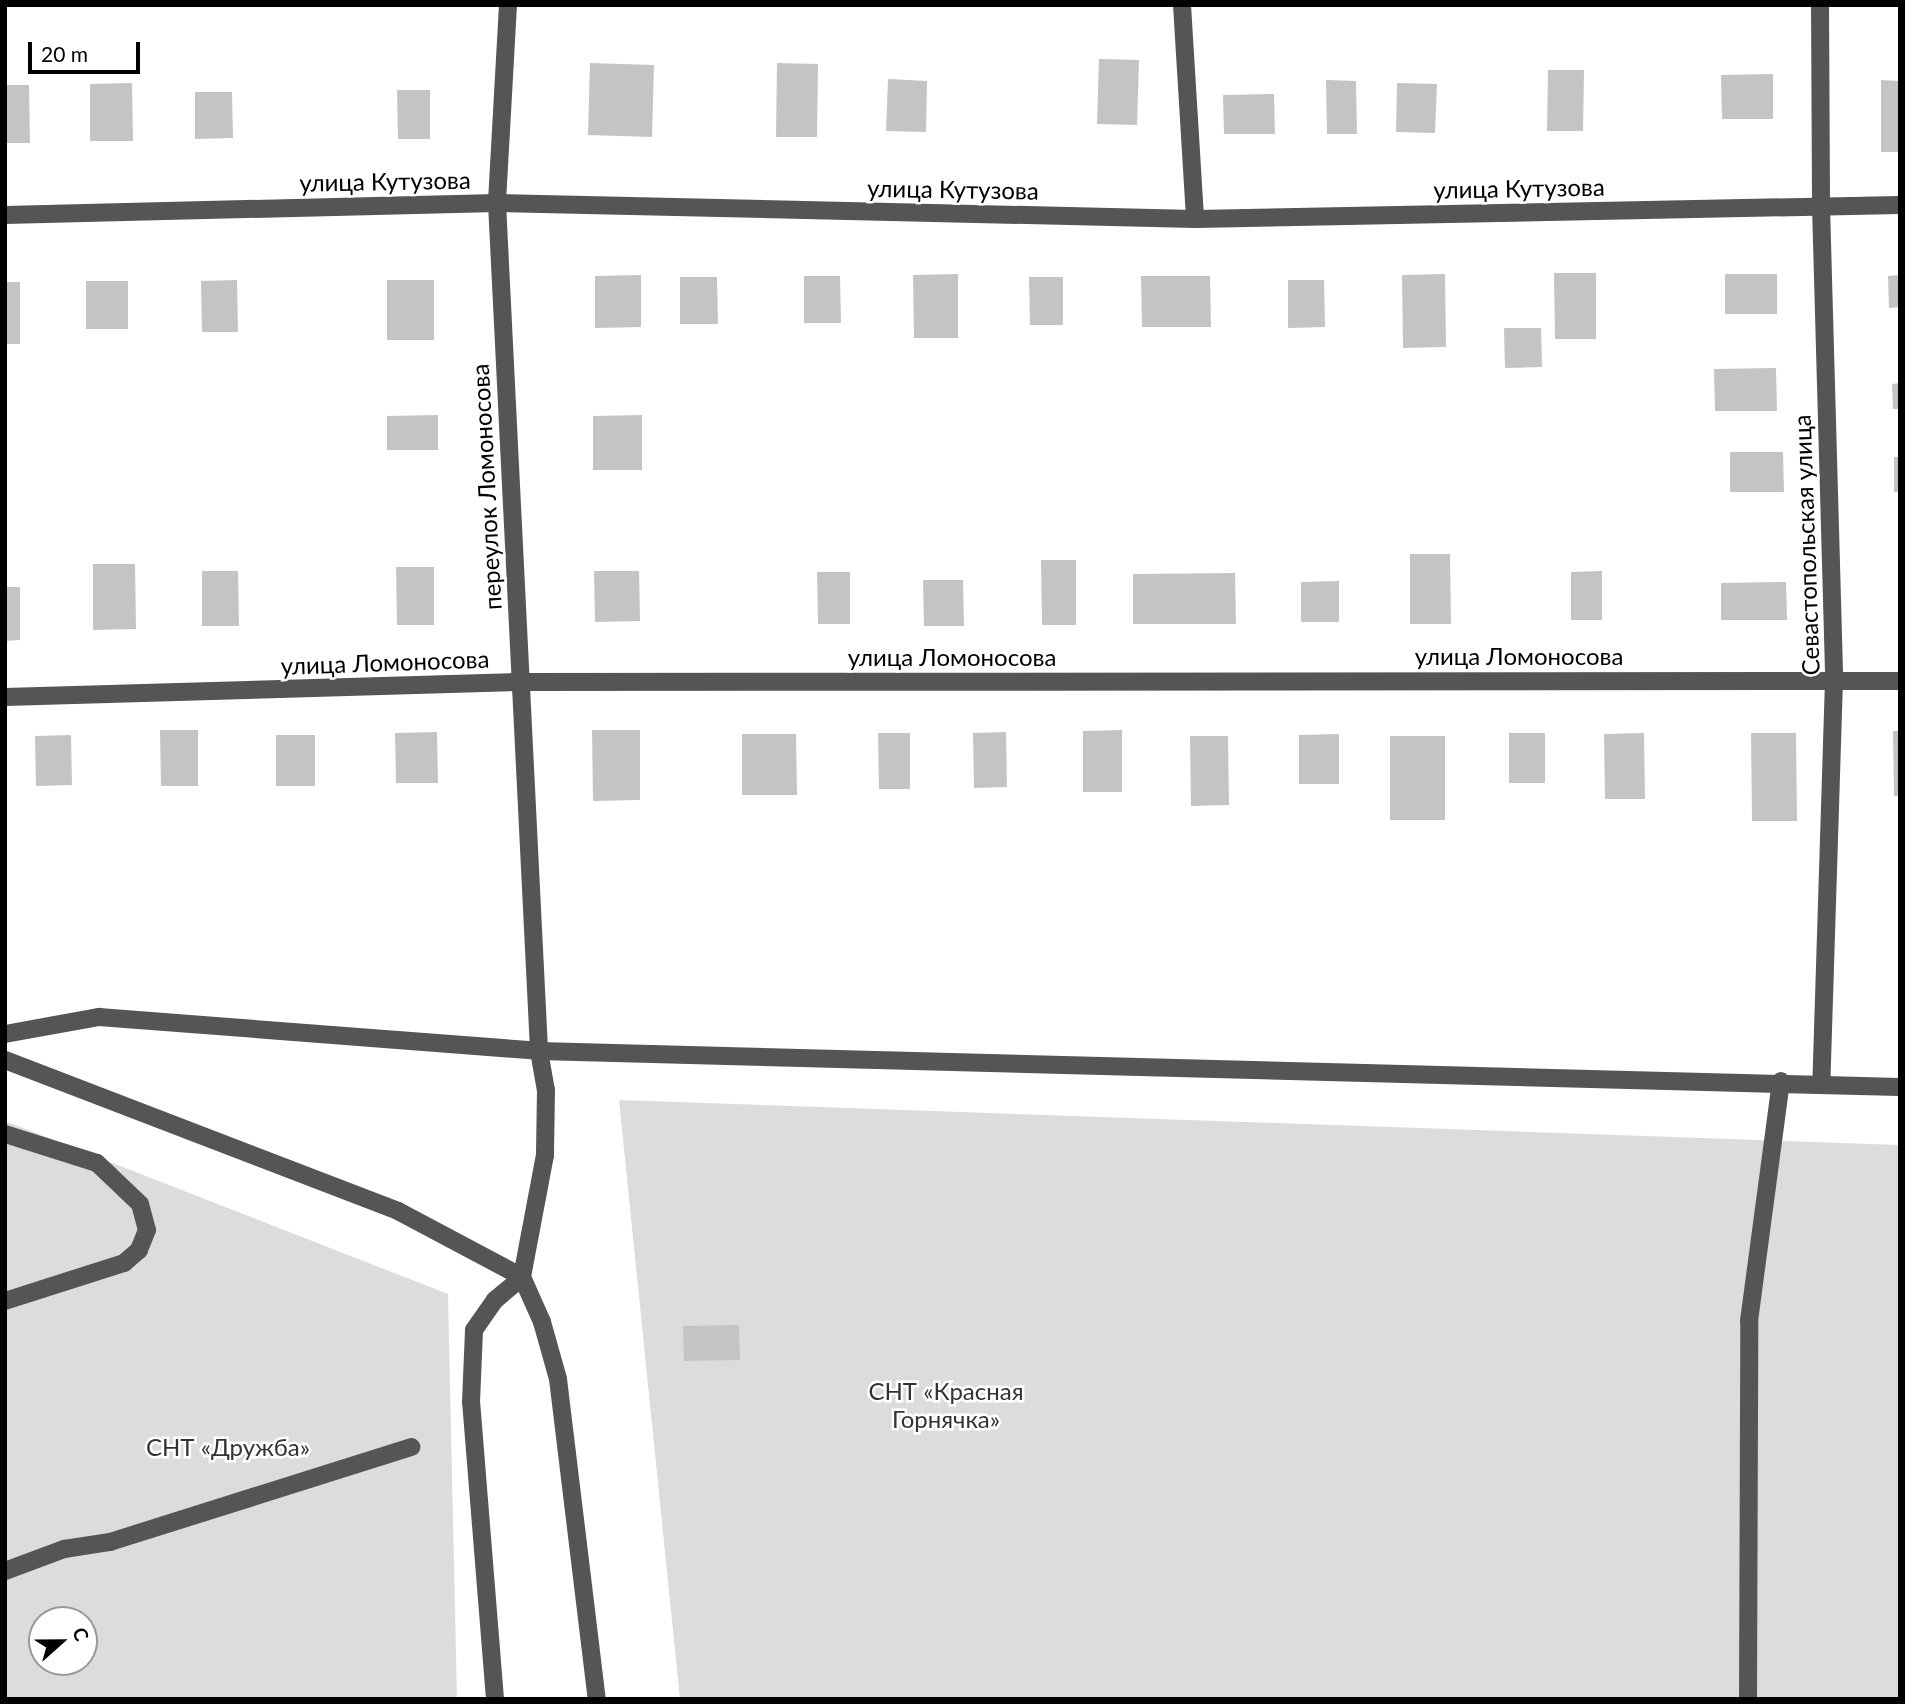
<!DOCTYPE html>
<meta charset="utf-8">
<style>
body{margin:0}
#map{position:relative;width:1905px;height:1704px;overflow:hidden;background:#fff;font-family:Lato,sans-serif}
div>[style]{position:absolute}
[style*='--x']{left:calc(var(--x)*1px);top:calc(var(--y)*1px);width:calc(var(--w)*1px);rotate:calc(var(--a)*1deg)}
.green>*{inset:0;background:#dcdcdc}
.building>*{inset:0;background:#c4c4c4}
.minor>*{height:18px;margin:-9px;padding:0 9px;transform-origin:9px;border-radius:9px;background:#555}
span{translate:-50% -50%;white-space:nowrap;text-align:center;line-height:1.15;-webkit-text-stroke:5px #fff;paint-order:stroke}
.street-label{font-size:24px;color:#000}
.park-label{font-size:24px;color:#333}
.frame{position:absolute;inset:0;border:7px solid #000;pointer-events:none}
.north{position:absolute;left:28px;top:1606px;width:70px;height:70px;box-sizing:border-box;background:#fff;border:2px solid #999;border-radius:50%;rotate:69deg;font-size:19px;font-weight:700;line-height:28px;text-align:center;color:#000}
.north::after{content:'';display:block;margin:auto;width:24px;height:32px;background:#000;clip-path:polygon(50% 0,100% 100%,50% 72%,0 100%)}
.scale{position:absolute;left:28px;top:42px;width:112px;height:32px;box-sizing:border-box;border:4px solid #000;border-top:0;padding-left:9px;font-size:21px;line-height:24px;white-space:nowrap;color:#000;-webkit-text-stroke:5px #fff;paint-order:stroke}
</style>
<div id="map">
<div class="green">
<div style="clip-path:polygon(619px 1100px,1900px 1145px,1900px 1699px,680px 1699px)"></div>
<div style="clip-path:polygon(evenodd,5px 1121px,448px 1294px,457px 1699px,5px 1699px,5px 1121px,42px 1620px,84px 1620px,84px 1662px,42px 1662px,42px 1620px)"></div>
</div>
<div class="building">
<div style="clip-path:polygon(1099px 59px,1139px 60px,1137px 125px,1097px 124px)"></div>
<div style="clip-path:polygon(590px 63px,654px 65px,652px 137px,588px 135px)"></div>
<div style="clip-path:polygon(777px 63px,818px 64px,817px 137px,776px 137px)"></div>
<div style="clip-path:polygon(1548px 70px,1584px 70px,1583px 131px,1547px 131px)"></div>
<div style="clip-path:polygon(1773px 74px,1773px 119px,1722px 119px,1721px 75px)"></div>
<div style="clip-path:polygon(888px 79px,927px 81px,926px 132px,886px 131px)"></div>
<div style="clip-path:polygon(1326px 80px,1356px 81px,1357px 134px,1327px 134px)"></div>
<div style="clip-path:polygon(1881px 80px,1900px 81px,1900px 152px,1881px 152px)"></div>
<div style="clip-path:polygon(132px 83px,133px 141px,90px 141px,90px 84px)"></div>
<div style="clip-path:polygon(1397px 83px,1437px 84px,1435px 133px,1396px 132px)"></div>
<div style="clip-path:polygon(5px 85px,29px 85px,30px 143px,5px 143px)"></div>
<div style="clip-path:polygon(397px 90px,430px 90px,430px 139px,398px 139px)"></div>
<div style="clip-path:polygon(195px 92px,232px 92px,233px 138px,195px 139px)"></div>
<div style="clip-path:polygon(1274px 94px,1275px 134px,1224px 134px,1223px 95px)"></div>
<div style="clip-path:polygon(1554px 273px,1596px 273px,1596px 339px,1555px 339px)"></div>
<div style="clip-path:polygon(958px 274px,958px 338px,914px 338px,913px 275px)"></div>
<div style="clip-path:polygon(1445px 274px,1446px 347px,1403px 348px,1402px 275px)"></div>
<div style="clip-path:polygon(1725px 274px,1777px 274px,1777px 314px,1725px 314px)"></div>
<div style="clip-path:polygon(641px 275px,641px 327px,595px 328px,595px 276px)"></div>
<div style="clip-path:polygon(1900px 275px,1900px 307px,1889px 308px,1888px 276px)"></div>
<div style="clip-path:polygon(804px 276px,840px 276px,841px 323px,804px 323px)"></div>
<div style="clip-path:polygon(1141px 276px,1210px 276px,1211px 327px,1142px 327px)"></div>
<div style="clip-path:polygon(680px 277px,717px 277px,718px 324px,680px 324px)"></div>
<div style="clip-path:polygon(1029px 277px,1063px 277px,1063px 325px,1030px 325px)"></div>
<div style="clip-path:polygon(237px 280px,238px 332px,202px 332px,201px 281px)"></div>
<div style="clip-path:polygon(387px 280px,434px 280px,434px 340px,387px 340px)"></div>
<div style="clip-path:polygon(1288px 280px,1324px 280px,1325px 327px,1288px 328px)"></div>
<div style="clip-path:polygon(86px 281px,128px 281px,128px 329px,86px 329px)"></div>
<div style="clip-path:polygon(5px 282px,20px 282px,20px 344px,5px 344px)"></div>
<div style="clip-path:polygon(1504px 328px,1541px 328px,1542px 367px,1505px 368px)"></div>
<div style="clip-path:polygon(1776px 368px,1777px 411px,1715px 411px,1714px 369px)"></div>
<div style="clip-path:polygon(1900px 383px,1900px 409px,1893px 409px,1892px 384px)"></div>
<div style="clip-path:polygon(438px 415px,438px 450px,387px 450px,387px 416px)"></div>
<div style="clip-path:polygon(642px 415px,642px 470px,593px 470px,593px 416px)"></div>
<div style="clip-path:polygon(1730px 452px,1783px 452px,1784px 492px,1730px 492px)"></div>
<div style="clip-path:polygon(1894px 457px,1900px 457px,1900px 492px,1894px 492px)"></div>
<div style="clip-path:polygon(1410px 554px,1450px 554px,1451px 624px,1410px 624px)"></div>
<div style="clip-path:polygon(1041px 560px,1076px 560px,1076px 625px,1042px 625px)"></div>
<div style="clip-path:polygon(93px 564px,135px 564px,136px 629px,93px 630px)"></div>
<div style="clip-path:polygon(396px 567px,434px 567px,434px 625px,397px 625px)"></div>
<div style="clip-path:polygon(202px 571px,238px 571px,239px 626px,202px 626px)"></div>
<div style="clip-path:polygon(594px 571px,639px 571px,640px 621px,595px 622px)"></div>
<div style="clip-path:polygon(1602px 571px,1602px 620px,1571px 620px,1571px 572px)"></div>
<div style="clip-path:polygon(817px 572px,850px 572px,850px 624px,818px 624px)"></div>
<div style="clip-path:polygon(1235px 573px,1236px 624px,1133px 624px,1133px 574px)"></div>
<div style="clip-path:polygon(923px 580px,963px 580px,964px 626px,924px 626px)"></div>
<div style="clip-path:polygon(1339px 581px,1339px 622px,1301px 622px,1301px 582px)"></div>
<div style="clip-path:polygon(1786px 582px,1787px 620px,1721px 620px,1721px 583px)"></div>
<div style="clip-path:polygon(5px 587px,20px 587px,20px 640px,5px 641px)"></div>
<div style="clip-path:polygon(160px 730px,198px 730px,198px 786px,161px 786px)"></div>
<div style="clip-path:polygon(592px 730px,640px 730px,640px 800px,593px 801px)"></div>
<div style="clip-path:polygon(1122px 730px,1122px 792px,1083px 792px,1083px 731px)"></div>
<div style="clip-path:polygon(1893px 731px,1900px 731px,1900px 796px,1894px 796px)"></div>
<div style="clip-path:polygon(437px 732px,438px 783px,396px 783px,395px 733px)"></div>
<div style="clip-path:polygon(1006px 732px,1007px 787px,974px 788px,973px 733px)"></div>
<div style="clip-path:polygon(878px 733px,910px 733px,910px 789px,879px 789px)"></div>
<div style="clip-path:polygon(1509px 733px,1545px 733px,1545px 783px,1509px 783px)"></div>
<div style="clip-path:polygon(1644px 733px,1645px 799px,1605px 799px,1604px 734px)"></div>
<div style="clip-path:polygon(1751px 733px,1796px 733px,1797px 821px,1752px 821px)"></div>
<div style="clip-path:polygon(742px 734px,796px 734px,797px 795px,742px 795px)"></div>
<div style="clip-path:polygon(1339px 734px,1339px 784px,1299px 784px,1299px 735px)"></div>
<div style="clip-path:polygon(71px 735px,72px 785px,36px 786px,35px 736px)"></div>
<div style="clip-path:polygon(276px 735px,315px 735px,315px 786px,276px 786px)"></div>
<div style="clip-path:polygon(1190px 736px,1228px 736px,1229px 805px,1191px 806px)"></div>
<div style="clip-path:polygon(1390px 736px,1445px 736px,1445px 820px,1390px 820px)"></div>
<div style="clip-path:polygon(739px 1325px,740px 1360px,684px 1361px,683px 1326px)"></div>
</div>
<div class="minor">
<div style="--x:508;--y:5;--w:198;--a:93.2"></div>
<div style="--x:497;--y:203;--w:849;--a:87.16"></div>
<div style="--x:539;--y:1051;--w:40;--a:80"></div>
<div style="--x:546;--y:1090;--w:65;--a:90.9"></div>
<div style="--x:545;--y:1155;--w:124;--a:100.7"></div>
<div style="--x:522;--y:1277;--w:49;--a:66"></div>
<div style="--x:542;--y:1322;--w:59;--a:74.3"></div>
<div style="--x:558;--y:1379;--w:322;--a:83.1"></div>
<div style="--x:1182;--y:5;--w:214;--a:86.5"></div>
<div style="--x:1820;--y:5;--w:201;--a:89.7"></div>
<div style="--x:1821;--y:206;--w:474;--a:88.4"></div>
<div style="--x:1834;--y:680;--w:403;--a:91.8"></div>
<div style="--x:5;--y:215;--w:492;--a:-1.4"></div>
<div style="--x:497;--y:203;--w:698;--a:1.31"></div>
<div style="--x:1195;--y:219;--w:705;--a:-1.14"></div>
<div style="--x:5;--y:697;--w:515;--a:-1.67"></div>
<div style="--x:520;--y:682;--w:1380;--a:-0.04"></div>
<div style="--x:5;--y:1034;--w:96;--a:-10.3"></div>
<div style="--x:99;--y:1017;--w:441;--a:4.4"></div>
<div style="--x:539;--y:1051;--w:1361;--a:1.52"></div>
<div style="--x:5;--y:1060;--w:421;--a:21"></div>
<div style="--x:398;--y:1211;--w:140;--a:28"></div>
<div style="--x:5;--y:1134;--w:96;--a:17.5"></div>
<div style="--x:97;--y:1163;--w:59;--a:43.6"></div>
<div style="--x:140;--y:1204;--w:27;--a:75"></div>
<div style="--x:147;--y:1230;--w:22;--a:112"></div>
<div style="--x:139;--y:1250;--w:20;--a:139"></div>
<div style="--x:124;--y:1263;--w:125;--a:162.3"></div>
<div style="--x:5;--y:1571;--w:63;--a:-20.4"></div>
<div style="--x:64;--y:1549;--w:47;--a:-8.7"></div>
<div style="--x:110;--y:1542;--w:316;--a:-17.5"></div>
<div style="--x:495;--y:1699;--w:298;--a:-94.6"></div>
<div style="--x:471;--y:1402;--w:72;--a:-87.6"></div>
<div style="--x:474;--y:1330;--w:37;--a:-55"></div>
<div style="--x:495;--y:1300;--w:35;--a:-40"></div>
<div style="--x:1748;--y:1699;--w:378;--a:-89.8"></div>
<div style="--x:1749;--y:1321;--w:242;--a:-82.4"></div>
</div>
<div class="street-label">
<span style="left:385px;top:181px;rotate:-1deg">улица Кутузова</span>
<span style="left:1519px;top:188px;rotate:-1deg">улица Кутузова</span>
<span style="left:953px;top:189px;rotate:1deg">улица Кутузова</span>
<span style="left:486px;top:487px;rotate:-93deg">переулок Ломоносова</span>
<span style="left:1806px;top:545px;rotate:-92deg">Севастопольская улица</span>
<span style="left:1519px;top:656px">улица Ломоносова</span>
<span style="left:952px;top:657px">улица Ломоносова</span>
<span style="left:385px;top:662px;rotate:-2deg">улица Ломоносова</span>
</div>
<div class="park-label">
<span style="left:946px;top:1405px">СНТ «Красная<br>Горнячка»</span>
<span style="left:228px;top:1447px">СНТ «Дружба»</span>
</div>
<div class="frame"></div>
<div class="north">С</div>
<div class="scale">20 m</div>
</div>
